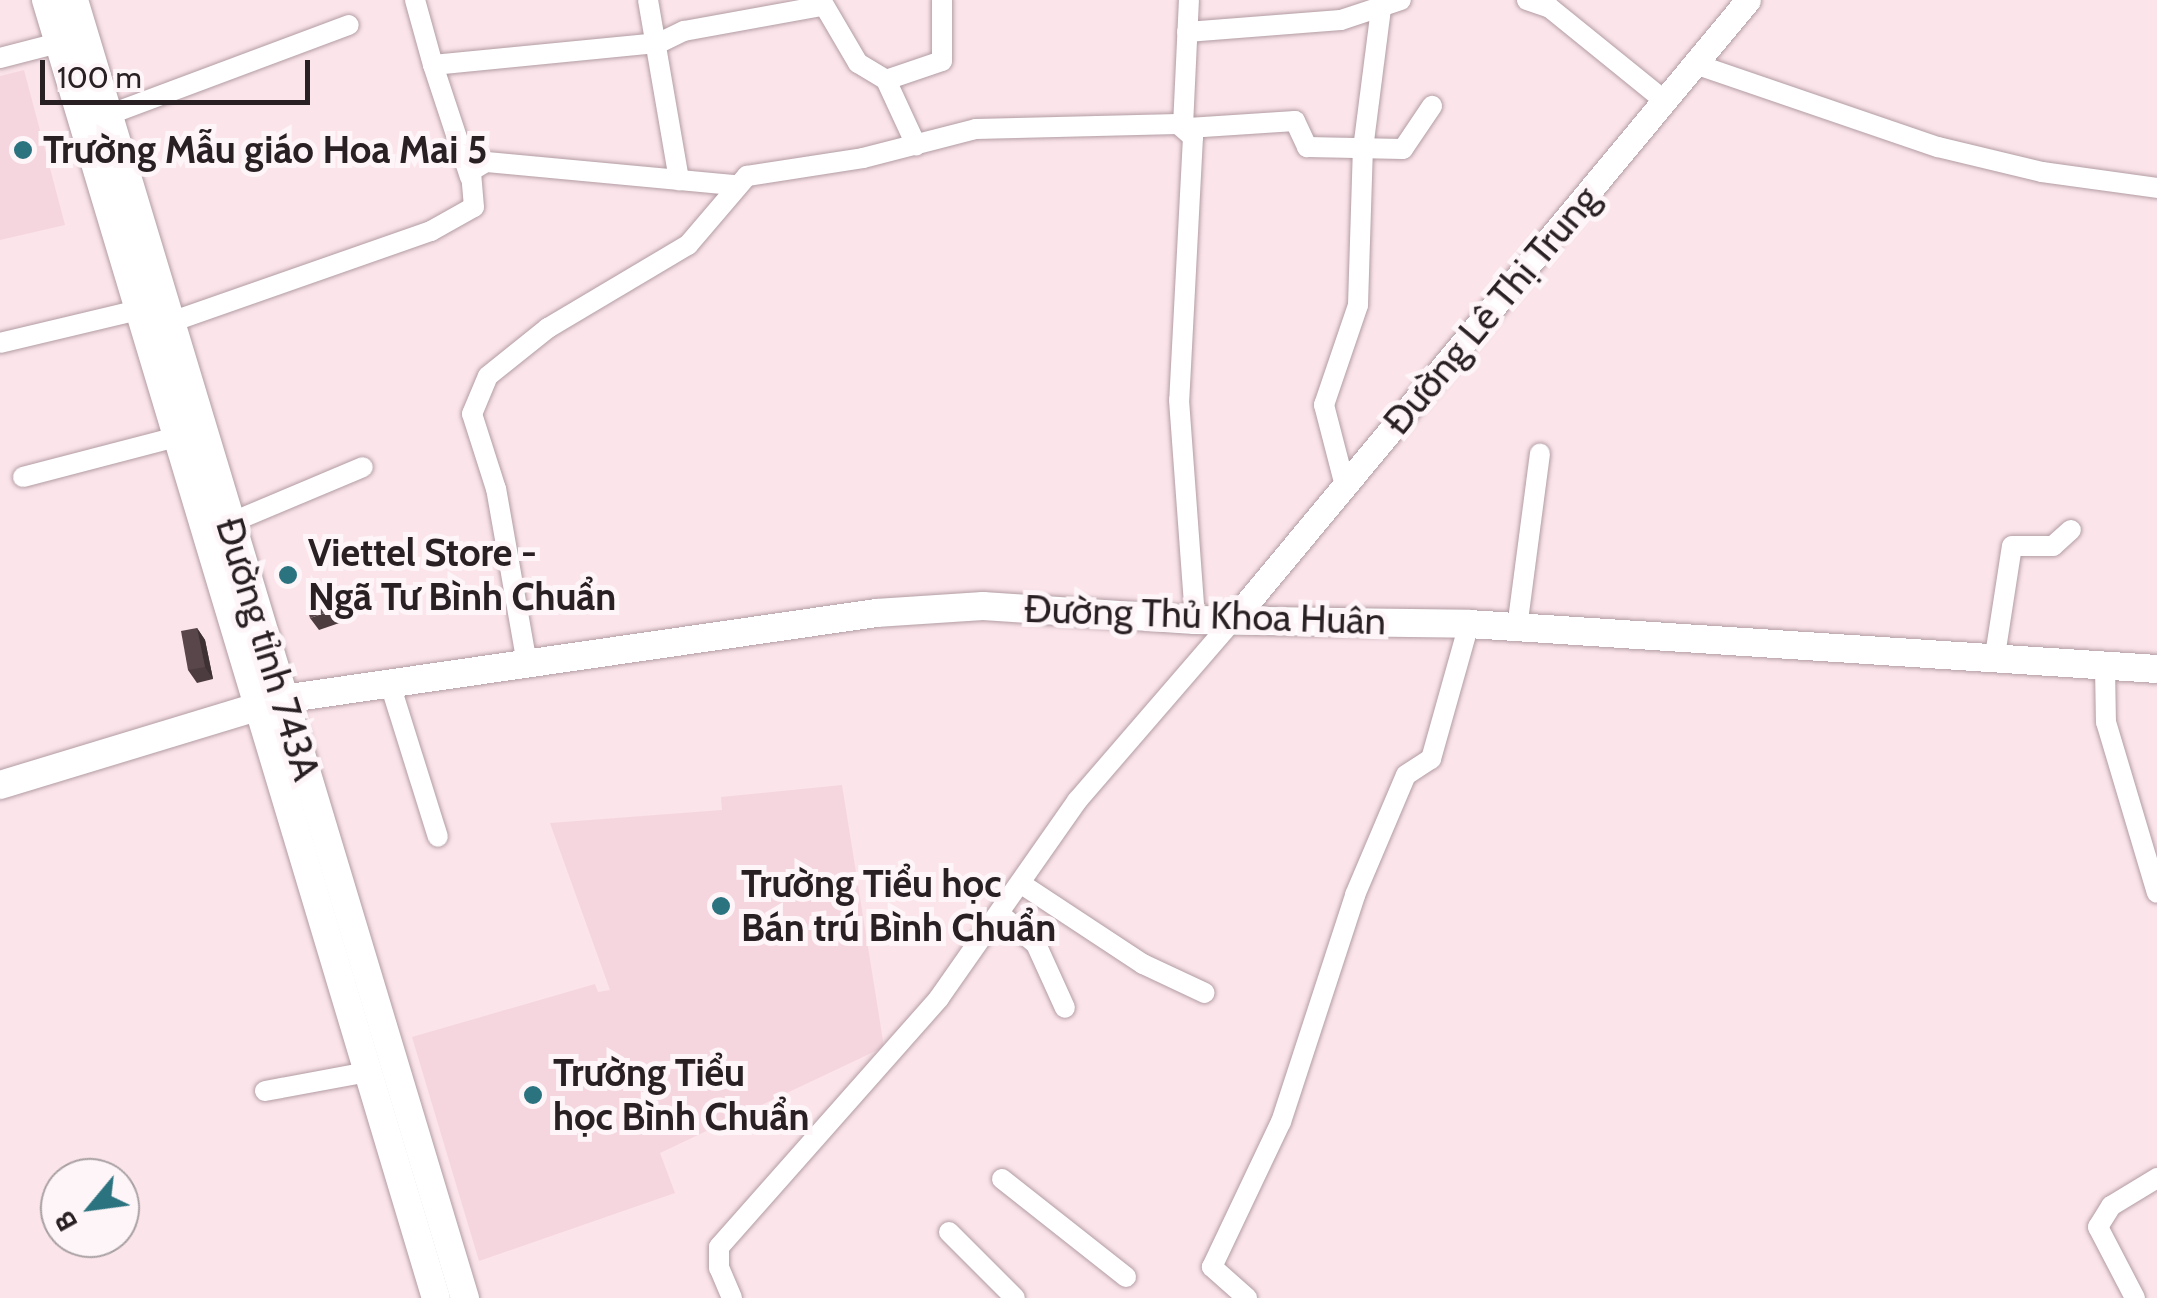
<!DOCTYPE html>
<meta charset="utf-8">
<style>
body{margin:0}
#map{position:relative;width:2157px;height:1298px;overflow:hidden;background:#fbe4ea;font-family:Cabin,sans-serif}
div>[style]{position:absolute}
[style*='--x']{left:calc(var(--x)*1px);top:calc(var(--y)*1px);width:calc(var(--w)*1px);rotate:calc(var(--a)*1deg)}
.built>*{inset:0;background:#f5d6df}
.roads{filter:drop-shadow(0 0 2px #b29da3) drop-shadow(0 0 2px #b29da3)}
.minor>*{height:20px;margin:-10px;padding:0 10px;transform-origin:10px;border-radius:10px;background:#fff}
.tertiary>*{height:25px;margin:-12.5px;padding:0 12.5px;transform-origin:12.5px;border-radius:12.5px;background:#fff}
.secondary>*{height:28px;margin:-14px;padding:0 14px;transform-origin:14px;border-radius:14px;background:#fff}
.wall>*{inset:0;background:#4c3c40}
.shaded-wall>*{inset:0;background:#3e3134}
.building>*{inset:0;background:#58464b}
.dots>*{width:28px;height:28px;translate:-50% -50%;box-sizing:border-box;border:5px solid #fef5f8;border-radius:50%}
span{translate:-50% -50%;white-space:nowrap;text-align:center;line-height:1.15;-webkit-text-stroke:10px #fef5f8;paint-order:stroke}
.poi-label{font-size:38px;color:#282022;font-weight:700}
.left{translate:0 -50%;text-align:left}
.street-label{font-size:38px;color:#282022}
.north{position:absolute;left:40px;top:1158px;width:100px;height:100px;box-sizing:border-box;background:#fef5f8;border:2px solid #a8a0a2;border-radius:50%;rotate:241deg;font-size:28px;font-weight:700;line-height:40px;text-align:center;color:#282022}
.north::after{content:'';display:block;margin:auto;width:35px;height:45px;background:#2c7380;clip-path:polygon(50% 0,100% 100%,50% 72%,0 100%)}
.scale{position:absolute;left:40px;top:60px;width:270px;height:45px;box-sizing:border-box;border:5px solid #282022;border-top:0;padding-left:12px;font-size:30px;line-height:35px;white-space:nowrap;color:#282022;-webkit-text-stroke:8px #fef5f8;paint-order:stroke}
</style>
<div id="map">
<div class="built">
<div style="clip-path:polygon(24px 70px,65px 225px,0 240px,0 76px)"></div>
<div style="clip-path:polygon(842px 785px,884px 1047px,660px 1153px,675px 1193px,479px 1261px,412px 1037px,595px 984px,598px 992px,610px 990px,550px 823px,722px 810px,721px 797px)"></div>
</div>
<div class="roads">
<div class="minor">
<div style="--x:415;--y:0;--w:67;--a:74.5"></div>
<div style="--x:648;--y:0;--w:183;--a:80.2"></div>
<div style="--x:821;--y:0;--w:73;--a:59.6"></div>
<div style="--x:858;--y:63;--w:33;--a:31"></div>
<div style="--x:886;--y:80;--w:72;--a:65.2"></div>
<div style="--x:1527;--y:0;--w:24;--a:19"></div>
<div style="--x:1550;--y:8;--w:148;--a:39"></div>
<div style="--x:1187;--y:32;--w:154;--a:-4.5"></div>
<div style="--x:1341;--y:20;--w:63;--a:-18.4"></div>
<div style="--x:0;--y:58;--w:60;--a:-14.5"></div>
<div style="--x:1695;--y:64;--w:257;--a:18.9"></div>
<div style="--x:1938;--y:147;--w:107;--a:13.5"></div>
<div style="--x:2042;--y:172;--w:116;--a:7.9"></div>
<div style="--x:886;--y:80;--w:59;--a:-18.7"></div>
<div style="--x:942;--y:61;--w:61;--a:-90"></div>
<div style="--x:108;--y:115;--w:257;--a:-20.5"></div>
<div style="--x:1183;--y:126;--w:126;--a:-87.3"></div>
<div style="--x:1188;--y:128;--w:107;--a:-3.7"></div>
<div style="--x:1295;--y:121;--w:29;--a:65"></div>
<div style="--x:1307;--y:147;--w:96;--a:1.2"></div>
<div style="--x:1403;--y:149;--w:52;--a:-56"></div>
<div style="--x:470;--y:177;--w:118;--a:-108.3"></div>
<div style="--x:433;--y:65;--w:227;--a:-5.6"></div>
<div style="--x:659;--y:43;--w:28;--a:-26"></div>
<div style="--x:684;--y:31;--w:140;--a:-10.3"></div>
<div style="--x:171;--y:322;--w:275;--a:-19.3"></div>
<div style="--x:431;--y:231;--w:49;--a:-29.2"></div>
<div style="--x:474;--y:207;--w:36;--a:-95"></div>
<div style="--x:471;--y:171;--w:17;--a:-31"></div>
<div style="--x:486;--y:162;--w:249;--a:5.3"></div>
<div style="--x:0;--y:343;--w:143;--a:-13.4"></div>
<div style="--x:23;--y:477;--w:159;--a:-14.6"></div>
<div style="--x:1345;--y:486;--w:84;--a:-104.5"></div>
<div style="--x:1324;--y:405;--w:106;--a:-71.2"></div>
<div style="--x:1358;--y:305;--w:156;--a:-88.2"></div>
<div style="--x:1363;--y:149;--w:142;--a:-82.7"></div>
<div style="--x:230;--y:523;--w:144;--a:-22.8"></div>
<div style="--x:1517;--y:628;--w:176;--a:-82.5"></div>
<div style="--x:1994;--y:662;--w:117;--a:-81.2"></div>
<div style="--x:2012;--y:546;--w:41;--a:0"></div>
<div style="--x:2053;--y:546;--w:24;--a:-42"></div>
<div style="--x:527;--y:664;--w:178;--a:-100"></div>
<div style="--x:496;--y:489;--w:79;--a:-107.7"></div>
<div style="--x:472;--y:414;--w:41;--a:-67.2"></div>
<div style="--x:488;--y:376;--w:77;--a:-38.7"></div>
<div style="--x:548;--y:328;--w:163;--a:-30.7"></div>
<div style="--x:688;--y:245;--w:91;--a:-49.5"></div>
<div style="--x:747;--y:176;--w:117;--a:-8.8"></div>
<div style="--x:863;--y:158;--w:117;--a:-14.4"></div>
<div style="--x:976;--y:129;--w:202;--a:-1.4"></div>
<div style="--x:1178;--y:124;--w:20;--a:41"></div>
<div style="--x:1193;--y:137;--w:263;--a:93"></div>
<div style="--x:1179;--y:400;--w:221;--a:85.8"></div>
<div style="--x:2105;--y:667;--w:55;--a:89"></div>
<div style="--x:2106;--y:722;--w:178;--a:73.4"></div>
<div style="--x:390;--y:684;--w:160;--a:72.6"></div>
<div style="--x:1023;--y:885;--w:144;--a:33.4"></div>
<div style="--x:1143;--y:964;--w:68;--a:25.1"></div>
<div style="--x:1002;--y:916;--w:44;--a:39.5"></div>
<div style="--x:1036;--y:944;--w:70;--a:65.6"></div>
<div style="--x:265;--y:1091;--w:105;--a:-10.5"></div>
<div style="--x:1002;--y:1179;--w:158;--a:38.3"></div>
<div style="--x:949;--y:1232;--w:93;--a:45"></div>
<div style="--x:732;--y:1298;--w:33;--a:-113"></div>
<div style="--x:719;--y:1268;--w:21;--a:-90"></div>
<div style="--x:719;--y:1247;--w:332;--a:-48.5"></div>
<div style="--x:939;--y:998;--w:241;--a:-55"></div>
<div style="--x:1077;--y:801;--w:239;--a:-49.2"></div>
<div style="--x:1247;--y:1298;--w:47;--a:-138.5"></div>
<div style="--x:1212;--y:1267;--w:161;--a:-64.6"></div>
<div style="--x:1281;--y:1122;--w:239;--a:-71.9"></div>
<div style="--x:1355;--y:895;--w:130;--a:-67"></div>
<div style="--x:1406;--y:775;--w:30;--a:-33"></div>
<div style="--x:1431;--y:759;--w:140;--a:-74.3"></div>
<div style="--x:2135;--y:1298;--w:80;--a:-117.5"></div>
<div style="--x:2098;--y:1227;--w:25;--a:-58"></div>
<div style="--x:2111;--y:1206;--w:54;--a:-31.3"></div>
</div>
<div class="tertiary">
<div style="--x:1233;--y:620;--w:806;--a:-50.29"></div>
</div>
<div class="secondary">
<div style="--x:46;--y:0;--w:1355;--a:73.28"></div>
<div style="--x:74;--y:0;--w:1356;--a:73.24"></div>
<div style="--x:0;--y:785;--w:296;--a:-16.9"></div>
<div style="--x:283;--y:699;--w:599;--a:-8.25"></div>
<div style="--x:876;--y:613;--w:107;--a:-3.7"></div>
<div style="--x:983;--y:606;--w:212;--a:3.8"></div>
<div style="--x:1195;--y:620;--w:274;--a:0.8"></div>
<div style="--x:1469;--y:624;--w:689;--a:3.74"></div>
</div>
</div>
<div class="wall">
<div style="clip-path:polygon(343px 607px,348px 620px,319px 630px,310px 618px)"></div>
<div style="clip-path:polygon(197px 628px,205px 640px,213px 679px,197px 683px,188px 670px)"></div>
</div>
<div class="shaded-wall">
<div style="clip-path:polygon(334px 595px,343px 607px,348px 620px,339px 608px)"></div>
<div style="clip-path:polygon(197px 628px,205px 640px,213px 679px,205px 667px)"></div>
</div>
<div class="building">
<div style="clip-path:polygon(334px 595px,339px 608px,310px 618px,306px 605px)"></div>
<div style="clip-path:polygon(197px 628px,205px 667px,188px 670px,181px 631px)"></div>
</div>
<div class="dots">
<div style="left:23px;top:150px;background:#2c7380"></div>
<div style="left:288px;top:575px;background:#2c7380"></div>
<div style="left:721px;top:906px;background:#2c7380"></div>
<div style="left:533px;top:1095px;background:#2c7380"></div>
</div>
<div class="poi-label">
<span class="left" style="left:43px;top:150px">Trường Mẫu giáo Hoa Mai 5</span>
<span class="left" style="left:308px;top:575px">Viettel Store -<br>Ngã Tư Bình Chuẩn</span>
<span class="left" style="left:741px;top:906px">Trường Tiểu học<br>Bán trú Bình Chuẩn</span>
<span class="left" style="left:553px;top:1095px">Trường Tiểu<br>học Bình Chuẩn</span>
</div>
<div class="street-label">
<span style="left:1491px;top:310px;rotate:-50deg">Đường Lê Thị Trung</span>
<span style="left:1205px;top:615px;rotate:2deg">Đường Thủ Khoa Huân</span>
<span style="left:268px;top:649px;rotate:73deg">Đường tỉnh 743A</span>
</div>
<div class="north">B</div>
<div class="scale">100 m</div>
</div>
